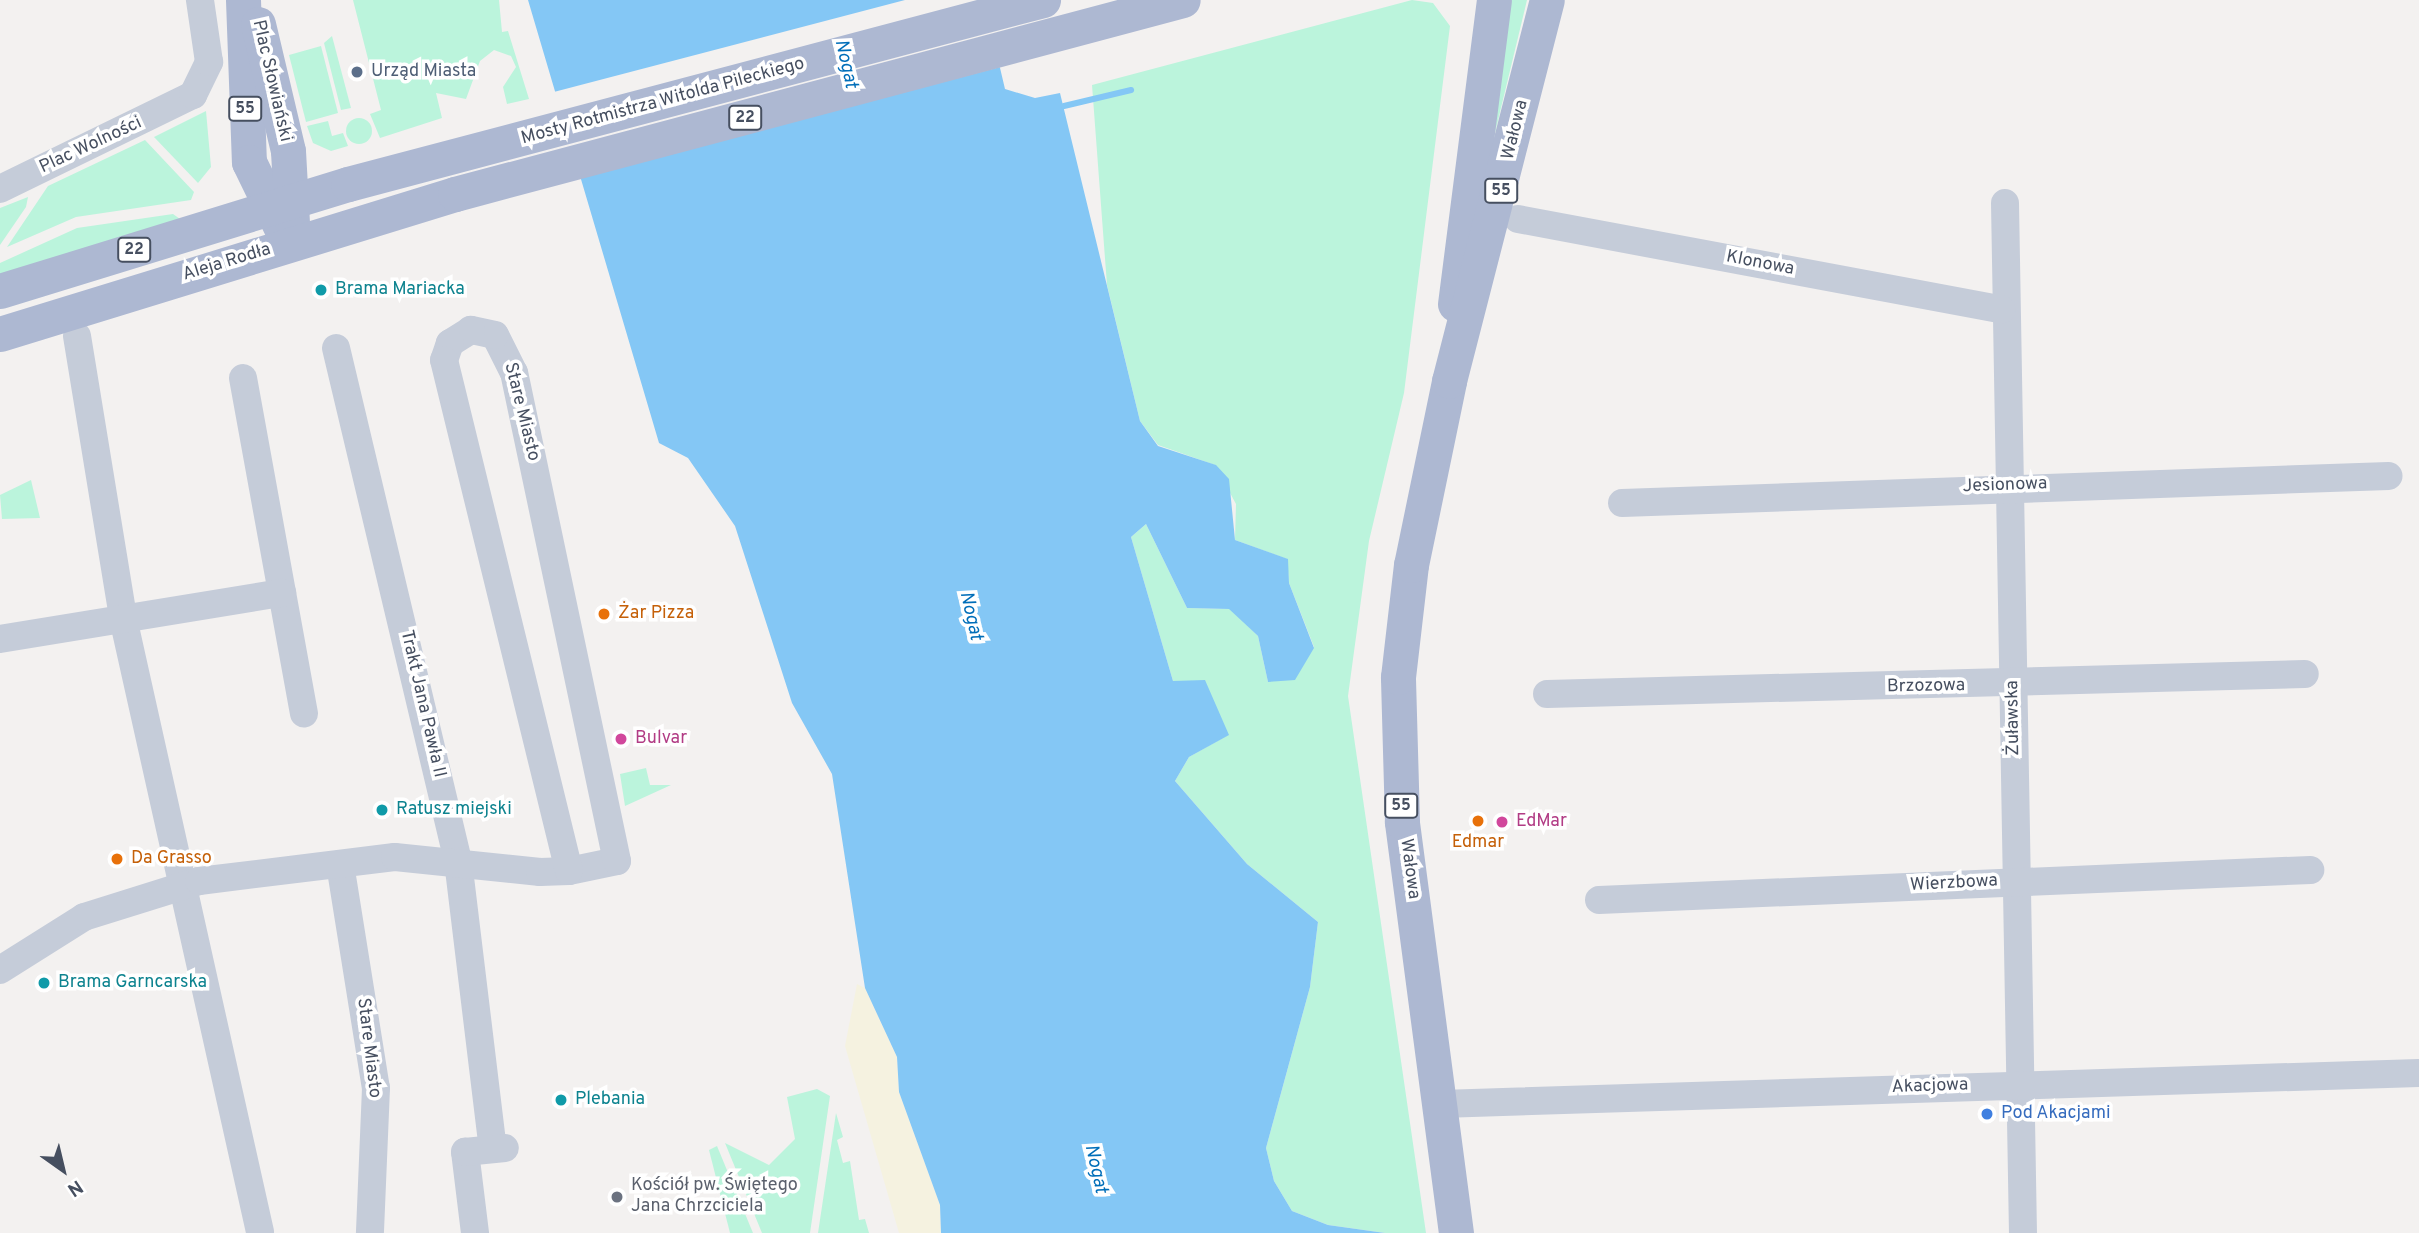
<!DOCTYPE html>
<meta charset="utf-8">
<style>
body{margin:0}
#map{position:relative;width:2419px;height:1233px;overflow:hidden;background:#f3f1f0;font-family:Overpass,sans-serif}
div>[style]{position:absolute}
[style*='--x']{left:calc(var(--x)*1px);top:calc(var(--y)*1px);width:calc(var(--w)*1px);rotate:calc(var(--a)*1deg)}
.green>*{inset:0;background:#bbf4dc}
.round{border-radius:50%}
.sand>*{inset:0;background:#f5f2e0}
.water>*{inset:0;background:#84c7f5}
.pier>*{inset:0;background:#f3f1f0}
.stream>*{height:6px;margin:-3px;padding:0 3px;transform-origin:3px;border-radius:3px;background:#84c7f5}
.minor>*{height:28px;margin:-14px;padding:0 14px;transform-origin:14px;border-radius:14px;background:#c5ccd9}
.major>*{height:35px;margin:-17.5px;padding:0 17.5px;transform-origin:17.5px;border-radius:17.5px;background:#adb8d2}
.dots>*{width:19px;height:19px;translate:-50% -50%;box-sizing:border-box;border:4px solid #fff;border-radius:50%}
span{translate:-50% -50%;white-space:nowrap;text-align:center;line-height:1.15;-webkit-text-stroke:7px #fff;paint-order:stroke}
.shield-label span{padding:2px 5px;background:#fff;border:2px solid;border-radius:5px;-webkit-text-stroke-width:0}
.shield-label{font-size:16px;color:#464f60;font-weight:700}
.service-label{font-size:18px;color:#4e5e75}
.left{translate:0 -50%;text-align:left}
.street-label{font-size:18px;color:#464f60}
.culture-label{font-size:18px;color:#0d838f}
.food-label{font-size:18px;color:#c56008}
.hotel-label{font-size:18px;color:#b23c85}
.shop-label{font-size:18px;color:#366cbe}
.worship-label{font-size:18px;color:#5b616d}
.water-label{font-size:19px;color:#006eb9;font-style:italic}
.north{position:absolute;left:28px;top:1135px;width:70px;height:70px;-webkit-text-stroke:5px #fff;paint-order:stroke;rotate:146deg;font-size:19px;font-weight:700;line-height:28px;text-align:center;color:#464f60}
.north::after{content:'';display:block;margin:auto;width:24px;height:32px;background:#464f60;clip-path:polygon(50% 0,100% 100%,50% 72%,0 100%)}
</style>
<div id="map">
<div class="green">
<div style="clip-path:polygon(353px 0,499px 0,502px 32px,508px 31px,529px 99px,507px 104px,503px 87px,516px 67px,511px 56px,494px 50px,480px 61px,466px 99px,436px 93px,442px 118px,380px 138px,370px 114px,381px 110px)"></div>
<div style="clip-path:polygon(1412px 0,1433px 3px,1450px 26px,1404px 393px,1369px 541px,1348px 696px,1426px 1233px,1385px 1233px,1328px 1225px,1292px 1211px,1274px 1181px,1266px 1148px,1310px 987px,1318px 922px,1247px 864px,1175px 781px,1189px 757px,1228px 735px,1173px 681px,1131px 537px,1146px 524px,1187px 608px,1230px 609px,1258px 636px,1268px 682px,1314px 647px,1289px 583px,1287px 559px,1235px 540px,1236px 504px,1215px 465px,1158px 445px,1140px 421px,1107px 285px,1092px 85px)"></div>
<div style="clip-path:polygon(1504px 0,1527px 0,1487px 166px)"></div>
<div style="clip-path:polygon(332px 36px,351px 108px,341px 110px,324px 43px)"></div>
<div style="clip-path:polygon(321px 46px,338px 113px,306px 122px,289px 55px)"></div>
<div style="clip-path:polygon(206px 111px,211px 167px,198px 183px,154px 137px)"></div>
<div class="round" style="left:346px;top:118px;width:26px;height:26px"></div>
<div style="clip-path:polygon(328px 121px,332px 136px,343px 133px,348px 146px,331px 151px,313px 143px,307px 126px)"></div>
<div style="clip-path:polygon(145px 140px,194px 192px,191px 200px,76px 217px,7px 247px,48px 186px)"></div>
<div style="clip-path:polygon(28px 197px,26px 207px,0 245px,0 208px)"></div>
<div style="clip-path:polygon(173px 214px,180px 219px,0 277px,0 263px,77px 228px)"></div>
<div style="clip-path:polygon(31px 480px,40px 518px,2px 519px,0 495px)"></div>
<div style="clip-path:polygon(646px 768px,650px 785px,671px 785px,625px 806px,620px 774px)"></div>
<div style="clip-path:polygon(817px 1089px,830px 1096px,810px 1233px,762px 1233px,725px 1143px,769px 1165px,795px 1139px,787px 1097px)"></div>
<div style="clip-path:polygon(836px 1113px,843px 1137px,837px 1140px,843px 1163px,850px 1161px,859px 1220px,865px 1219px,869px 1233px,818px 1233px)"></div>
<div style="clip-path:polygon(717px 1146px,753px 1233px,730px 1233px,709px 1150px)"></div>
</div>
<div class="sand">
<div style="clip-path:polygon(857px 984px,865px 988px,897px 1057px,899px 1092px,940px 1205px,941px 1233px,899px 1233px,845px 1046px)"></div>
</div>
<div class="water">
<div style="clip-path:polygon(528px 0,984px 0,1005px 89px,1035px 98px,1060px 93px,1140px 421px,1158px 446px,1216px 465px,1229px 479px,1235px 540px,1288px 559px,1289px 583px,1314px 648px,1295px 680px,1268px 682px,1258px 636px,1229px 609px,1187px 608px,1146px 524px,1131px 537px,1173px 681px,1205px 680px,1229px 735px,1189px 757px,1175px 781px,1247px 864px,1318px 922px,1310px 987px,1266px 1148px,1274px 1181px,1292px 1211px,1328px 1225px,1385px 1233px,941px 1233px,940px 1205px,899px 1092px,897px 1057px,865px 988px,832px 774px,792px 703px,735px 526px,688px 458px,659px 443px)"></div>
</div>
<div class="pier">
<div style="clip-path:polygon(905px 0,985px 0,1000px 67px,576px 178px,550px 93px)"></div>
</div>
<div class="stream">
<div style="--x:1064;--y:106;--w:69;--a:-13.4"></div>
</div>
<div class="minor">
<div style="--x:0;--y:189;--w:215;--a:-26"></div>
<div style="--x:193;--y:95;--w:37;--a:-64"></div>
<div style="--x:209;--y:62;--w:63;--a:-98.3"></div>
<div style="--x:2005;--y:203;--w:1030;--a:89"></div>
<div style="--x:1518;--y:219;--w:492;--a:10.6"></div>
<div style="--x:77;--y:336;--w:286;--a:80.7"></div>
<div style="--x:123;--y:618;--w:629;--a:77.42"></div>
<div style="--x:336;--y:348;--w:527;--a:76.62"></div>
<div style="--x:458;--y:861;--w:290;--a:83.1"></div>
<div style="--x:243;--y:378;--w:341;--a:79.7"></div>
<div style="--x:1622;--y:503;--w:767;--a:-2.02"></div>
<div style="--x:0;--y:639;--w:286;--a:-9.3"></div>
<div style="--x:1547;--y:694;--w:758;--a:-1.51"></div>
<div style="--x:340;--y:864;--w:227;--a:80.9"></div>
<div style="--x:376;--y:1088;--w:145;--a:92.4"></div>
<div style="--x:1599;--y:900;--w:712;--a:-2.42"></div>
<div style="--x:0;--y:970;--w:99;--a:-32.2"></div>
<div style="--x:84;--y:917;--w:121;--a:-17.4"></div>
<div style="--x:199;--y:881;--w:197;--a:-7"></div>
<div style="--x:395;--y:857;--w:146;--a:5.9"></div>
<div style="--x:540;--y:872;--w:29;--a:-2"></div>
<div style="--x:569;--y:871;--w:49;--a:-11.8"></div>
<div style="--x:617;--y:861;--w:499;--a:-101.9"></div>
<div style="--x:514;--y:373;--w:42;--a:-116.6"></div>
<div style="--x:495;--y:335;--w:25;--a:-168"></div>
<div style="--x:471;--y:330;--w:25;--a:148"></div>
<div style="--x:450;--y:343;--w:18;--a:109"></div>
<div style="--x:444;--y:360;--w:526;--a:76.25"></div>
<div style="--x:1441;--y:1104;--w:978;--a:-1.82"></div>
<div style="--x:475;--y:1233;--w:82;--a:-97"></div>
<div style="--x:465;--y:1152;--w:40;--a:-5.7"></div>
</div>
<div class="major">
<div style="--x:243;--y:0;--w:162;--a:87.9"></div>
<div style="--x:249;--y:162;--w:73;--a:64.1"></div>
<div style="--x:258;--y:24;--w:130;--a:76.7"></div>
<div style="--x:288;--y:151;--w:71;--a:86.8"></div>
<div style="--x:0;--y:291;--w:364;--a:-17.1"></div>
<div style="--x:348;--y:184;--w:719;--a:-14.83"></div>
<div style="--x:1455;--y:304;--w:306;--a:-82.7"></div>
<div style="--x:0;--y:334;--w:476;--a:-17.1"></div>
<div style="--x:455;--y:194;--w:753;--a:-14.92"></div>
<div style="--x:1456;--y:1233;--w:415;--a:-97.5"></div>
<div style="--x:1402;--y:822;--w:145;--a:-91.6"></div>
<div style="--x:1398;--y:677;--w:113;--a:-83.4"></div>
<div style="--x:1411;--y:565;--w:188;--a:-78.3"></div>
<div style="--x:1449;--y:381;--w:393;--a:-75.6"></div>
</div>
<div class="dots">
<div style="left:357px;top:72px;background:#5c6f8a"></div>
<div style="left:321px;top:290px;background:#0f9aa8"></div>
<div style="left:604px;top:614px;background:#e8710a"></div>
<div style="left:621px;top:739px;background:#d1479c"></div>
<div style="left:382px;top:810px;background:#0f9aa8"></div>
<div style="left:1478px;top:821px;background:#e8710a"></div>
<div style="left:1502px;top:822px;background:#d1479c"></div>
<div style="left:117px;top:859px;background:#e8710a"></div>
<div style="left:44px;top:983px;background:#0f9aa8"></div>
<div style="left:561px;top:1100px;background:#0f9aa8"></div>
<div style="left:1987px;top:1114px;background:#3f7fe0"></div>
<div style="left:617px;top:1197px;background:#6b7280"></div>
</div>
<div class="shield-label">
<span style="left:245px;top:109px">55</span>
<span style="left:745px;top:118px">22</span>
<span style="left:1501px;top:191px">55</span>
<span style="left:134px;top:250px">22</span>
<span style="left:1401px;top:806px">55</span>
</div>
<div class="service-label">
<span class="left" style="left:371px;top:72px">Urząd Miasta</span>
</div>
<div class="street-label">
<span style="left:271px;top:81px;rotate:77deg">Plac Słowiański</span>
<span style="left:663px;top:102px;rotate:-15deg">Mosty Rotmistrza Witolda Pileckiego</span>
<span style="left:1516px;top:130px;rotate:-76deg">Wałowa</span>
<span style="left:91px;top:146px;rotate:-25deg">Plac Wolności</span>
<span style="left:227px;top:263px;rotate:-17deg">Aleja Rodła</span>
<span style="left:1760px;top:264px;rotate:11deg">Klonowa</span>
<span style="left:521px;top:412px;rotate:76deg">Stare Miasto</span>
<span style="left:2005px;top:486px;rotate:-2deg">Jesionowa</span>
<span style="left:1926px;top:687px;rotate:-1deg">Brzozowa</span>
<span style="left:422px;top:704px;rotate:77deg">Trakt Jana Pawła II</span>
<span style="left:2014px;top:718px;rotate:-91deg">Żuławska</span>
<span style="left:1409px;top:869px;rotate:82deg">Wałowa</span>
<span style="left:1954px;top:884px;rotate:-3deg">Wierzbowa</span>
<span style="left:368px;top:1048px;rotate:83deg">Stare Miasto</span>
<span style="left:1930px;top:1087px;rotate:-2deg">Akacjowa</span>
</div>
<div class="culture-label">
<span class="left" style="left:335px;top:290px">Brama Mariacka</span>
<span class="left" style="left:396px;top:810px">Ratusz miejski</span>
<span class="left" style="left:58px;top:983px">Brama Garncarska</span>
<span class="left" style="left:575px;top:1100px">Plebania</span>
</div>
<div class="food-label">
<span class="left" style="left:618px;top:614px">Żar Pizza</span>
<span style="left:1478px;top:843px">Edmar</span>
<span class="left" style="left:131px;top:859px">Da Grasso</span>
</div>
<div class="hotel-label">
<span class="left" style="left:635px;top:739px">Bulvar</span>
<span class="left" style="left:1516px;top:822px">EdMar</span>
</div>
<div class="shop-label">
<span class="left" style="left:2001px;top:1114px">Pod Akacjami</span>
</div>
<div class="worship-label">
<span class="left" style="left:631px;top:1197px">Kościół pw. Świętego<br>Jana Chrzciciela</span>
</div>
<div class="water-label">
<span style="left:845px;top:64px;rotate:77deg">Nogat</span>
<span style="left:970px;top:616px;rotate:77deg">Nogat</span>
<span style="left:1095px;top:1169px;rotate:77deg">Nogat</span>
</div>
<div class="north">N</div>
</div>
